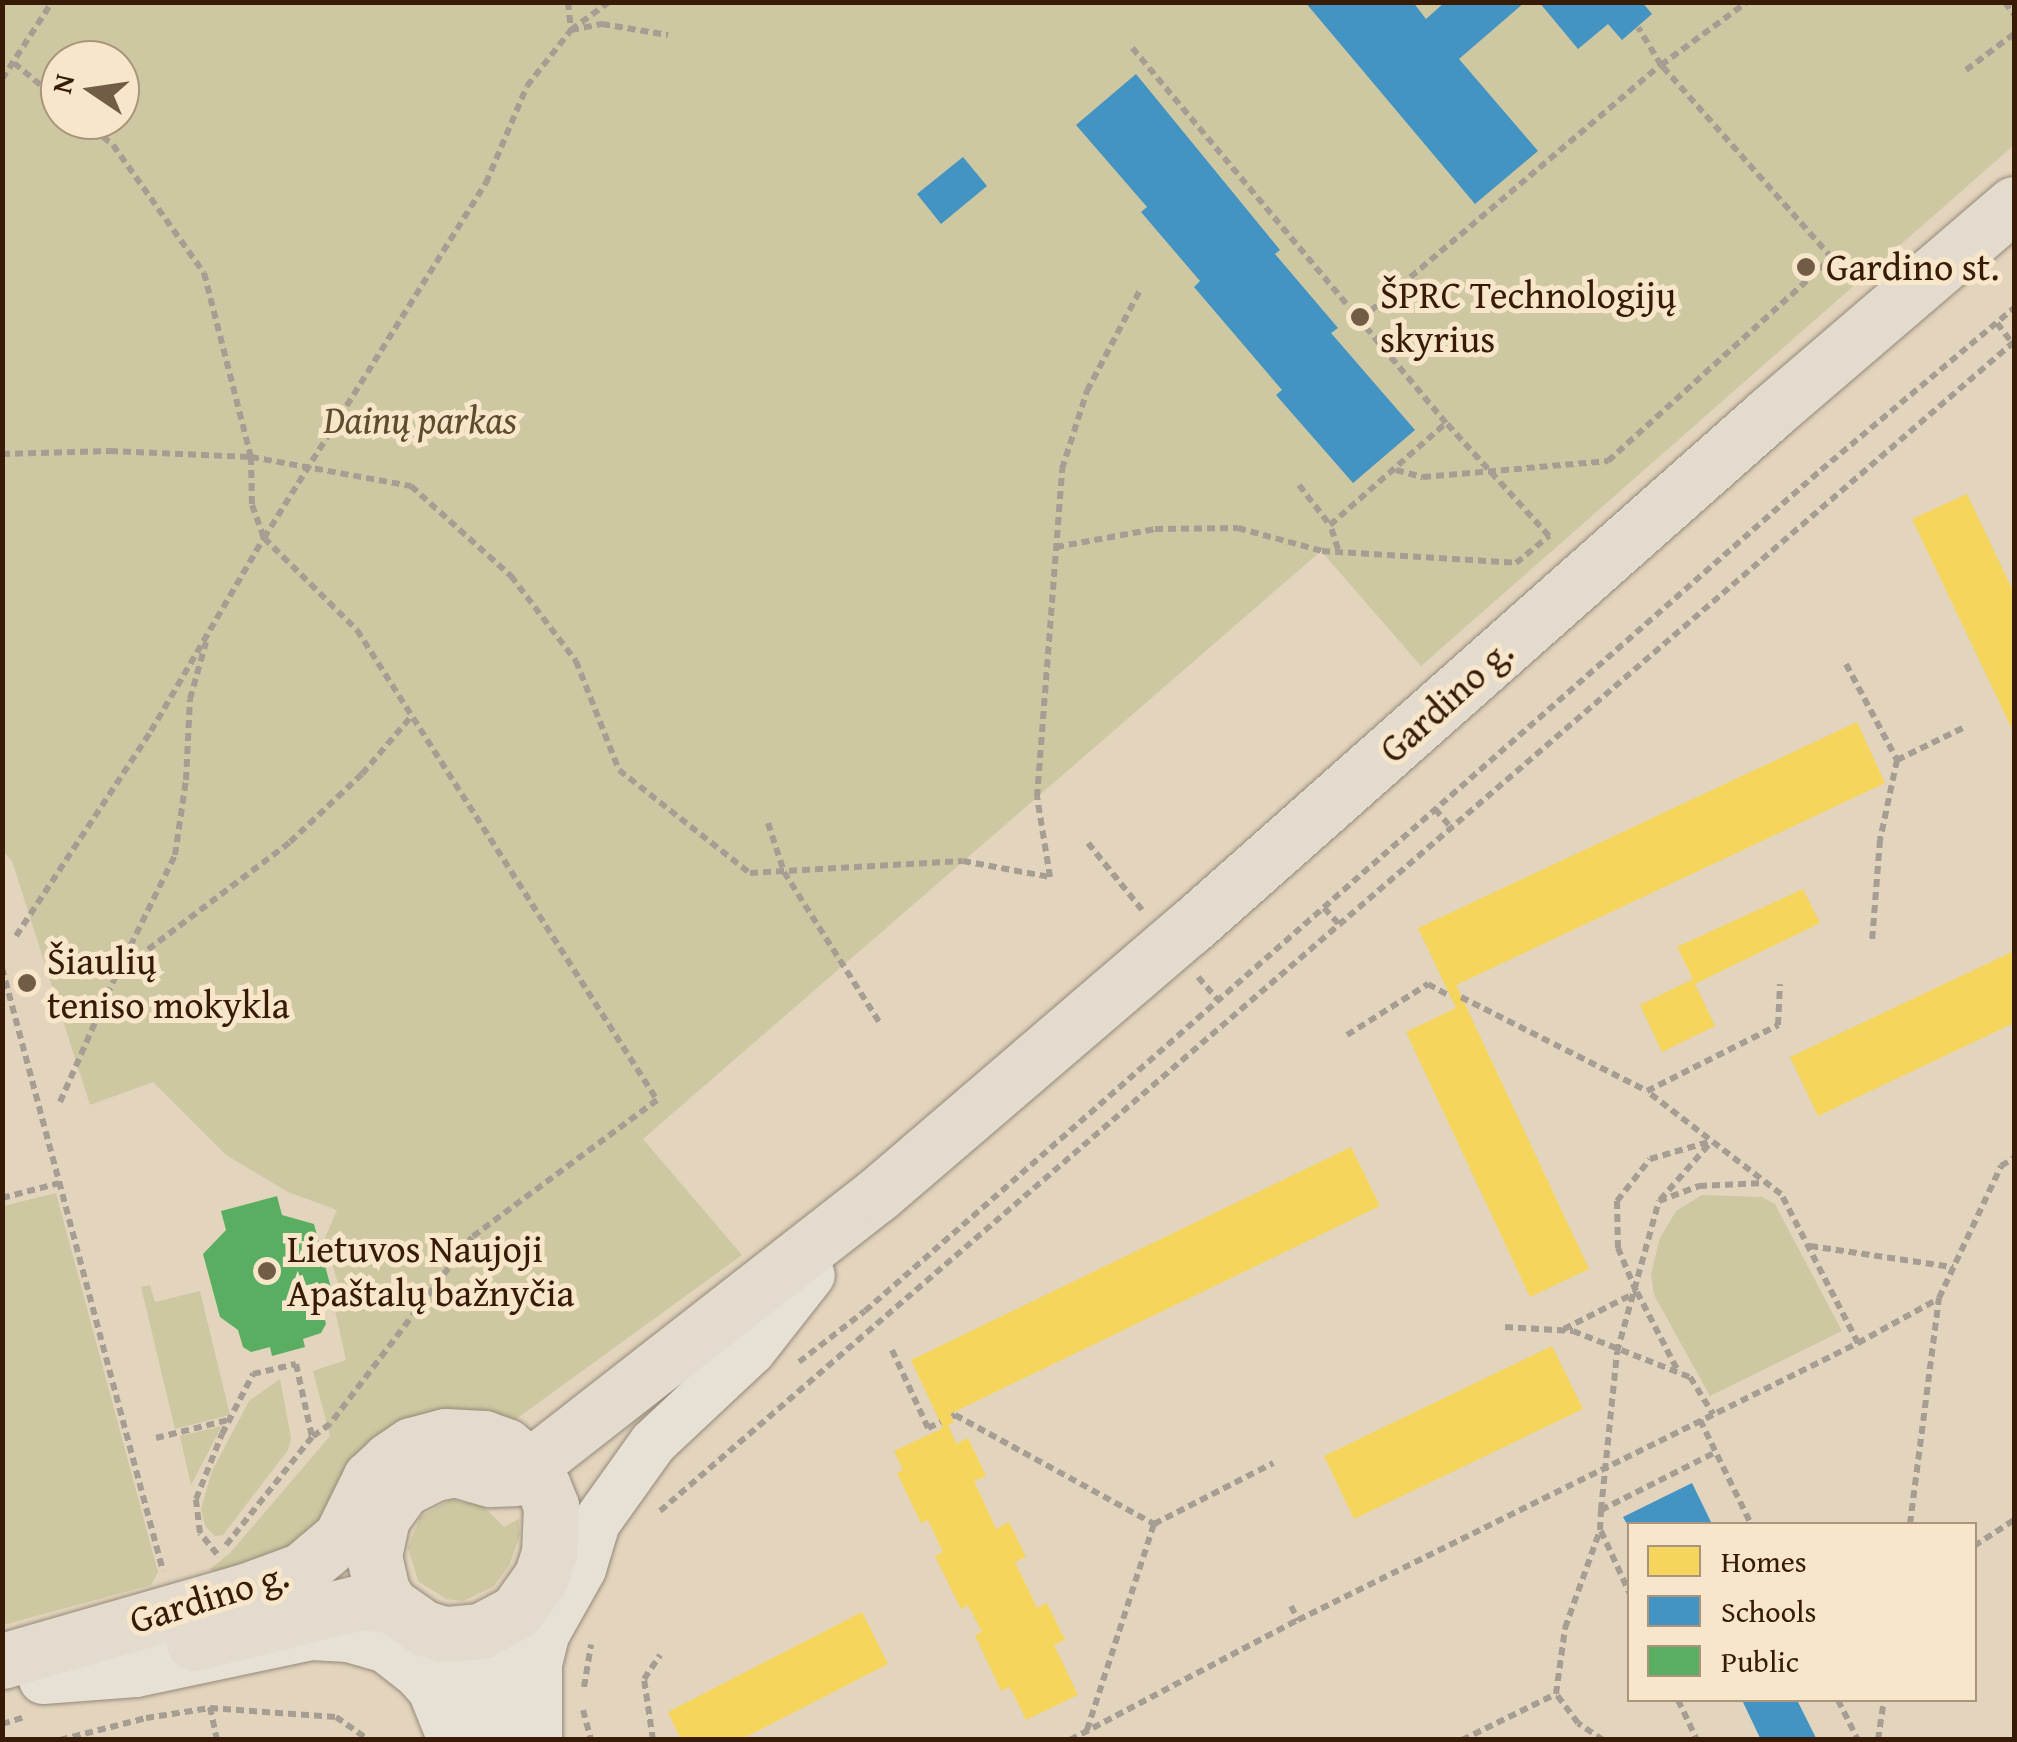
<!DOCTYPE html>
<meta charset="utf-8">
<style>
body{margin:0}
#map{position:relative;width:2017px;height:1742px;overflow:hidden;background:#e3d4bd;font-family:"Gentium Book Plus",serif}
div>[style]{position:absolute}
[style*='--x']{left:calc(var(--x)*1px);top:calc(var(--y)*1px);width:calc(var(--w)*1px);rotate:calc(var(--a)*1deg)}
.green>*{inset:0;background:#cdc8a1}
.homes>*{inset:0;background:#f6d55c}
.schools>*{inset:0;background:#4393c3}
.public>*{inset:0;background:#5aae61}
.path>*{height:6px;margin-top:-3px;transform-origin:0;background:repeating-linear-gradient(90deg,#a69e92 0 8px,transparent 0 13px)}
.roads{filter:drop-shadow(0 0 2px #948979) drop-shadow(0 0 2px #948979)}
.minor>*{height:48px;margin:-24px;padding:0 24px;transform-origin:24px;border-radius:24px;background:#e7e0d5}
.major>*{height:55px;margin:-27.5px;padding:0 27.5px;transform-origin:27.5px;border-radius:27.5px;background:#e3dbcd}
.dots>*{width:28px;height:28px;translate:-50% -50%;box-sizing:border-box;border:5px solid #f7e6ca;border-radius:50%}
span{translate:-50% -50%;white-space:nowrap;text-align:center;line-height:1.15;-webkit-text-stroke:10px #f7e6ca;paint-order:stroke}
.poi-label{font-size:38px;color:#371b06}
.left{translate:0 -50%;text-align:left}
.park-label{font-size:38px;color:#5f4c2e;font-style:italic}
.street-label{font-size:38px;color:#371b06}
.frame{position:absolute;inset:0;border:5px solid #371b06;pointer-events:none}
.legend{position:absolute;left:1627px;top:1522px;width:350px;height:180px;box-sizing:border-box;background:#f7e6ca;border:2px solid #aa957c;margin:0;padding:12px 18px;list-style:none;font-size:30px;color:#371b06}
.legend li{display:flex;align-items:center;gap:20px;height:50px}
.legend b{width:50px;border:2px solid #aa957c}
.north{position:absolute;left:40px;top:40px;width:100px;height:100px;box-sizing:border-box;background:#f7e6ca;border:2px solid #aa957c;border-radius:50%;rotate:283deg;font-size:28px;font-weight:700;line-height:40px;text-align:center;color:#371b06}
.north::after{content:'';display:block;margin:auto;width:35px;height:45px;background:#735c46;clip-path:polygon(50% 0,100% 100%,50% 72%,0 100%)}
</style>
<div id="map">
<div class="green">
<div style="clip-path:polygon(evenodd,2px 3px,2014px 3px,2014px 145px,1421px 666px,1321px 551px,643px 1139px,742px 1255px,512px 1422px,308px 1547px,214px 1573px,210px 1569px,230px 1553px,330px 1436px,313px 1371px,346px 1360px,333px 1302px,340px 1291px,325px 1238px,337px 1210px,288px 1192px,226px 1155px,153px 1082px,90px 1105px,12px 861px,3px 851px,2px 3px,60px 60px,120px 60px,120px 120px,60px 120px,60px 60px)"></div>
<div style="clip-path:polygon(56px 1193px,158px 1572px,151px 1585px,3px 1625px,3px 1206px)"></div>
<div style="clip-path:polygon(1702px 1195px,1762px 1197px,1775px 1204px,1842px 1331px,1710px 1396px,1654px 1295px,1651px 1274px,1660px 1238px,1676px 1211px)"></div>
<div style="clip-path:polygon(150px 1285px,155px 1302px,200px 1291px,230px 1415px,175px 1429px,141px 1287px)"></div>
<div style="clip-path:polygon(280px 1379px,291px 1438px,288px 1450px,223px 1535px,215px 1536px,205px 1526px,201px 1509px,212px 1471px,249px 1401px)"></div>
<div style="clip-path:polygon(222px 1426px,191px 1485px,180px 1436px)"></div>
<div style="clip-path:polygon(450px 1500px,482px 1505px,504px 1527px,519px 1519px,520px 1535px,509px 1566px,493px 1587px,463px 1601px,446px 1599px,418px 1581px,408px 1548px,420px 1517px)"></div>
</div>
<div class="homes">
<div style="clip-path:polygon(1967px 494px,2014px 593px,2014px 733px,1912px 519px)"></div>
<div style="clip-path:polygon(1857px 722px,1885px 783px,1456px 985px,1589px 1269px,1530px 1297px,1406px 1032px,1456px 1008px,1418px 928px)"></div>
<div style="clip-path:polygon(1803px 889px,1820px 923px,1695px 984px,1715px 1026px,1662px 1052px,1640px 1005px,1693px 979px,1677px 947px)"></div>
<div style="clip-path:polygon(2014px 951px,2014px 1023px,1818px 1116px,1790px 1057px)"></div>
<div style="clip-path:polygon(1351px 1147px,1380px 1206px,950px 1414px,954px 1422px,948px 1425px,956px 1444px,968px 1438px,986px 1476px,974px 1481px,996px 1529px,1009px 1522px,1026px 1557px,1015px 1562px,1037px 1608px,1047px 1603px,1065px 1640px,1054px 1645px,1078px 1695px,1026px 1720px,1010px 1687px,1001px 1691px,975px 1635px,982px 1632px,968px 1605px,961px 1609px,935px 1556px,943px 1552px,928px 1520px,921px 1523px,897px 1473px,903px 1470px,894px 1451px,943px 1428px,911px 1360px)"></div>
<div style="clip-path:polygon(1552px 1346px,1583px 1409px,1354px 1519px,1324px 1456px)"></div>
<div style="clip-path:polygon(862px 1612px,888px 1664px,740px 1740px,681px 1740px,668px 1712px)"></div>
</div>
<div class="schools">
<div style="clip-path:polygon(1305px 2px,1413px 2px,1426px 19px,1445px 2px,1525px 2px,1459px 59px,1538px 151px,1475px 204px)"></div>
<div style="clip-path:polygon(1539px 2px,1642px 2px,1652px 14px,1622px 40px,1608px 24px,1578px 49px)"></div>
<div style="clip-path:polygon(1136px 74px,1280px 250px,1275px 254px,1338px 328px,1331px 333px,1415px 430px,1353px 483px,1276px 395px,1282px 390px,1194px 287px,1200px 281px,1141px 212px,1147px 207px,1076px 125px)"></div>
<div style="clip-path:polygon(963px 157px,987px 186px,941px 224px,917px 194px)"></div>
<div style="clip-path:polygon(1692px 1483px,1712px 1524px,1627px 1524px,1623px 1517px)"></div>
<div style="clip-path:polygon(1742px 1700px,1797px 1700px,1817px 1740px,1761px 1740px)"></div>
</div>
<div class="public">
<div style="clip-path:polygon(277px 1196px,282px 1215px,314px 1224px,331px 1288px,322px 1307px,326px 1324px,321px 1333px,303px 1339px,305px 1347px,272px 1356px,270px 1347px,251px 1352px,243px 1347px,238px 1330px,220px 1317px,203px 1254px,226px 1230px,221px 1211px)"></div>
</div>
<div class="path">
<div style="--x:568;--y:2;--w:28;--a:84"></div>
<div style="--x:571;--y:30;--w:32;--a:-11"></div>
<div style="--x:602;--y:24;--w:67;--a:9.5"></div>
<div style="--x:2005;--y:2;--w:16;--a:55"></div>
<div style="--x:14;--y:63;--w:60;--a:39.6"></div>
<div style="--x:1966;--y:70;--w:60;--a:-36.9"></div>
<div style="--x:2;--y:79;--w:92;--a:-57"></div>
<div style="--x:83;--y:120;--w:39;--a:40"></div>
<div style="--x:113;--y:145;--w:157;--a:54.6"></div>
<div style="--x:204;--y:273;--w:190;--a:75.7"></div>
<div style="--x:251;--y:457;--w:48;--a:88.8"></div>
<div style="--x:252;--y:505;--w:35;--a:70"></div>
<div style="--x:264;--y:538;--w:131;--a:44.7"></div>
<div style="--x:357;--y:630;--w:558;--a:57.45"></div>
<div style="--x:657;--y:1100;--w:230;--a:143.5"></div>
<div style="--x:472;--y:1237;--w:235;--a:127.2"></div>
<div style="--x:330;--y:1424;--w:22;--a:144"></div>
<div style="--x:312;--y:1437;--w:143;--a:128.5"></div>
<div style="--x:1361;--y:319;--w:393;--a:-40.3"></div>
<div style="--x:1661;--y:65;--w:107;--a:-36.2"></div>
<div style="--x:1997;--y:323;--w:26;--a:53"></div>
<div style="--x:2;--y:454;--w:108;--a:-1.6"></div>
<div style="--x:110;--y:451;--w:141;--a:2.4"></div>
<div style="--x:251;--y:457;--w:163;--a:10.3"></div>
<div style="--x:411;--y:486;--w:135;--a:42"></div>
<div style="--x:511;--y:576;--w:107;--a:52.6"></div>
<div style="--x:576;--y:661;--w:117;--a:68.5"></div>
<div style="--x:619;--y:770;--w:167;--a:38.2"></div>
<div style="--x:750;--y:873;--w:213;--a:-3.2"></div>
<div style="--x:963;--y:861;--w:88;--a:10.4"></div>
<div style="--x:1050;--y:877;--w:81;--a:-99.2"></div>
<div style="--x:1037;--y:797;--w:329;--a:-85.6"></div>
<div style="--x:1062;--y:469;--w:82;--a:-72.2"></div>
<div style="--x:1087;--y:391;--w:114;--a:-62.3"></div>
<div style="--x:1396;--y:470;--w:28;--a:15"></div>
<div style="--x:1423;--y:477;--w:186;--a:-4.9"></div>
<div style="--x:1608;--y:461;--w:302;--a:-42.2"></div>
<div style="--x:1832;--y:258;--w:258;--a:-131.5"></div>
<div style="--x:1661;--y:65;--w:44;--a:-121.2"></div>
<div style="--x:1299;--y:485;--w:51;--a:52.2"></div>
<div style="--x:1056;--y:547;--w:101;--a:-10.3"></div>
<div style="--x:1155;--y:529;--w:83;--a:-0.7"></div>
<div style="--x:1238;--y:528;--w:87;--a:15.3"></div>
<div style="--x:1322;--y:551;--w:194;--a:3.5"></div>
<div style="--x:1516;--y:563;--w:43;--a:-39.3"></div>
<div style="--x:1549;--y:536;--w:153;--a:-132.3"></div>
<div style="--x:1446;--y:423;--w:490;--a:-129.9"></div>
<div style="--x:1338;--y:549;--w:25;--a:-108"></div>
<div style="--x:1330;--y:525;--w:154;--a:-41.3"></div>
<div style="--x:1846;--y:664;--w:109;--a:62"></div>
<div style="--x:1897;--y:760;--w:82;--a:102"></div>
<div style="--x:1880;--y:840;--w:102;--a:94.5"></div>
<div style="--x:1897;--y:760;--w:76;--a:-25.9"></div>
<div style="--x:1435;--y:809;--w:23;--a:49"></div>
<div style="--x:768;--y:823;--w:52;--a:71.9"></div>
<div style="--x:784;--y:872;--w:181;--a:57.6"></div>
<div style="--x:1088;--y:843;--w:86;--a:51.1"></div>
<div style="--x:1324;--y:908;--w:21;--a:47"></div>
<div style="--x:16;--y:936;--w:245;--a:-56.6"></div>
<div style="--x:151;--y:731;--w:224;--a:-59.7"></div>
<div style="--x:264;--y:538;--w:419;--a:-58"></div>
<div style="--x:486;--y:183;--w:105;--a:-67.1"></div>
<div style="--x:527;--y:86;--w:71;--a:-51.8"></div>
<div style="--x:571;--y:30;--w:47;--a:-36.4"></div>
<div style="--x:2;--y:968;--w:624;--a:75.05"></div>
<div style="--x:119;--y:969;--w:127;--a:-63.8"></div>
<div style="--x:175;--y:855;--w:76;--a:-81.7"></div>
<div style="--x:186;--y:780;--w:81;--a:-87.2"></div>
<div style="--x:190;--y:699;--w:59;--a:-74.3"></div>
<div style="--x:1198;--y:977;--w:29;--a:49"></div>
<div style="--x:1461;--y:997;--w:208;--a:26.8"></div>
<div style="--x:1647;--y:1091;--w:147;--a:-26.7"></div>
<div style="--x:1778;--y:1025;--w:41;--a:-87.2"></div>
<div style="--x:1347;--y:1035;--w:96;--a:-32.2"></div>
<div style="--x:1428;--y:984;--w:26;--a:29"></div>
<div style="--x:60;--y:1102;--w:141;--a:-66.2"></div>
<div style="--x:117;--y:973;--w:217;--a:-37.1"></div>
<div style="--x:290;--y:842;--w:99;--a:-43.4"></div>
<div style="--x:362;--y:774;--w:74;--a:-49.4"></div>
<div style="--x:2;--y:1198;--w:59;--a:-14.7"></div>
<div style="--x:1660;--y:1200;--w:77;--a:-48.7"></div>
<div style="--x:1810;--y:1246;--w:145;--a:8.4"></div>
<div style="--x:1636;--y:1291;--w:47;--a:-112.7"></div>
<div style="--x:1618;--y:1248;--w:47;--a:-91.2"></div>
<div style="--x:1617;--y:1201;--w:53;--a:-51.8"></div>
<div style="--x:1650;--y:1159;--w:65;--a:-16.2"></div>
<div style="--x:1505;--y:1327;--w:68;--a:3.4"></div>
<div style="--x:1573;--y:1331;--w:126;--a:21.5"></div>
<div style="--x:1690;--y:1377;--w:44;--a:58.1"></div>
<div style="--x:1564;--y:1329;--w:82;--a:-26.9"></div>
<div style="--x:1637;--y:1292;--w:91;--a:62.6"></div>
<div style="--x:1858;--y:1343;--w:91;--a:-28.8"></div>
<div style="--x:892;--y:1350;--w:86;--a:65.2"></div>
<div style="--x:928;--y:1428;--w:14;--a:-25"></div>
<div style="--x:799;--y:1362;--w:83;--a:-37.7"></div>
<div style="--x:865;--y:1311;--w:1273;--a:-41.34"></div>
<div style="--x:1821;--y:470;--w:252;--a:-40"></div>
<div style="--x:952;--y:1417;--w:4;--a:-34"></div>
<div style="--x:955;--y:1415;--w:227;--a:28.7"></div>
<div style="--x:1700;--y:1420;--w:116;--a:63.9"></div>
<div style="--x:156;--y:1438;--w:74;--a:-14"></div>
<div style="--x:1601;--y:1510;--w:159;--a:-84.2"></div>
<div style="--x:1617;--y:1352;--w:157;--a:-74.5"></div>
<div style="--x:1659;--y:1201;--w:43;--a:-20.6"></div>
<div style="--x:1699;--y:1186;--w:65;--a:-2.6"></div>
<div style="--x:660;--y:1511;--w:1789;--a:-40.81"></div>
<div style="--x:1910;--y:1524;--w:228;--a:-82.7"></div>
<div style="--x:1939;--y:1298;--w:146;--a:-64.8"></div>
<div style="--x:2001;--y:1166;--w:15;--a:-32"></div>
<div style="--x:1601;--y:1531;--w:69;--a:65.3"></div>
<div style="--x:1974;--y:1546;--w:48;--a:-33"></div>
<div style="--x:217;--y:1554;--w:27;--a:-129"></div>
<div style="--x:200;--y:1533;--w:34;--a:-97"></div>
<div style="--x:196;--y:1499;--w:70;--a:-68.2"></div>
<div style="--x:222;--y:1434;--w:68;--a:-62.7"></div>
<div style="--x:253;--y:1374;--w:44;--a:-13.1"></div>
<div style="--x:296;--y:1364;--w:75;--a:77.6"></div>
<div style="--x:1291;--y:1606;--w:16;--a:63"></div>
<div style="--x:584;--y:1687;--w:43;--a:-80.5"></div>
<div style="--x:1678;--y:1700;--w:44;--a:64.6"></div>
<div style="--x:1838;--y:1700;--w:45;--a:63.4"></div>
<div style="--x:210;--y:1707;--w:34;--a:78"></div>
<div style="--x:583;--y:1710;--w:31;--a:75"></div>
<div style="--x:2;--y:1724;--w:24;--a:-17"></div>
<div style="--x:1087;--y:1730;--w:217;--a:-72"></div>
<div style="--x:1154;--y:1524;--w:134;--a:-27.1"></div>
<div style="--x:60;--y:1740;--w:89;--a:-14.3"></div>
<div style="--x:146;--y:1718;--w:65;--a:-8.9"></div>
<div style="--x:210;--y:1708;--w:126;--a:4.1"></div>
<div style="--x:336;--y:1717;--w:40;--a:34.9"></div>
<div style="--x:653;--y:1740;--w:62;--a:-98.4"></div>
<div style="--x:644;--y:1679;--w:29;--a:-56"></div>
<div style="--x:1070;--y:1740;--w:258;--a:-27.8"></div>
<div style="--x:1298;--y:1620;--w:625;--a:-26.32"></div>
<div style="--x:1858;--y:1343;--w:168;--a:-117.3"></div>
<div style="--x:1781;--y:1194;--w:169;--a:-142.5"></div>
<div style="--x:1462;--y:1740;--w:105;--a:-26.1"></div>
<div style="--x:1603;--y:1740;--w:30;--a:-146"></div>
<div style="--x:1578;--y:1723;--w:36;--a:-127"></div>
<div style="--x:1556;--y:1694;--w:67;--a:-82.2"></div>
<div style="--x:1565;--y:1628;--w:104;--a:-70.3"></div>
<div style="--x:1600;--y:1530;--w:20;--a:-87"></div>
<div style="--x:1601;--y:1510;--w:129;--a:-26.8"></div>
<div style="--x:1878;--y:1740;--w:40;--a:-81.5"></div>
</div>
<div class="roads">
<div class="minor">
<div style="--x:498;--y:1622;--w:20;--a:96"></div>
<div style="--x:496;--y:1642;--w:101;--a:76.8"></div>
<div style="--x:444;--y:1634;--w:28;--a:63"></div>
<div style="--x:457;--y:1659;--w:78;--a:73.7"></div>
<div style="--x:43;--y:1680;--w:93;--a:-4.3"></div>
<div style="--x:136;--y:1673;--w:179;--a:-11.9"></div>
<div style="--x:311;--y:1636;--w:37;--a:3"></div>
<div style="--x:348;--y:1638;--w:40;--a:16"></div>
<div style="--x:386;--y:1649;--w:41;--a:38"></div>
<div style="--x:418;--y:1674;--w:21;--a:49"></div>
<div style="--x:432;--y:1690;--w:54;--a:68.2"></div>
<div style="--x:538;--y:1740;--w:76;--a:-90"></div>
<div style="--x:538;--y:1664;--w:30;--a:-76"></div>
<div style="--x:545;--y:1635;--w:76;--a:-60.7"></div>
<div style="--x:582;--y:1569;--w:48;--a:-73.1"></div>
<div style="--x:596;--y:1523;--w:98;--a:-54.5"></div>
<div style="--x:653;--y:1443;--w:136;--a:-43.2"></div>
<div style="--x:752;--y:1350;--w:95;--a:-51.8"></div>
</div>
<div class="major">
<div style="--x:194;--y:1643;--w:172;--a:-13.8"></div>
<div style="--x:361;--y:1602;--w:30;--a:6"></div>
<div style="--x:2;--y:1661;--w:253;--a:-16.1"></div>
<div style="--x:245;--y:1591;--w:61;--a:-20.2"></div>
<div style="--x:302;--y:1570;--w:51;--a:-40.2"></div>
<div style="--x:341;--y:1537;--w:66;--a:-63.8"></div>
<div style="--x:370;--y:1478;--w:26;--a:-43"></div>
<div style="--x:389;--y:1460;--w:27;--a:-34"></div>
<div style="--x:411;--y:1445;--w:35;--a:-15"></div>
<div style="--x:445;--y:1436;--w:39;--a:3"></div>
<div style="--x:484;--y:1438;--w:23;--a:20"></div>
<div style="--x:506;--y:1446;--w:31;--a:40"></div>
<div style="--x:530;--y:1466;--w:24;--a:57"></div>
<div style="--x:543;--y:1486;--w:22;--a:68"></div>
<div style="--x:551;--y:1506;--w:47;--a:92.4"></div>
<div style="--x:549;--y:1553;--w:25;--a:108"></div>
<div style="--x:541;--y:1577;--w:43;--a:125.5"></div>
<div style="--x:516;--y:1612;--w:40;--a:152"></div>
<div style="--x:481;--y:1631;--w:37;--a:175"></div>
<div style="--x:444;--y:1634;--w:21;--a:-163"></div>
<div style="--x:424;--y:1628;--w:40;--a:-145.1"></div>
<div style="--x:391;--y:1605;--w:17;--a:-123"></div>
<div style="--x:382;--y:1591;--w:36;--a:-103"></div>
<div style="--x:374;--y:1556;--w:39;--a:-78"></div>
<div style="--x:382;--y:1518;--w:36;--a:-54"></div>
<div style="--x:403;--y:1489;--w:36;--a:-27"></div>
<div style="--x:435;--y:1473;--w:20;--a:-11"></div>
<div style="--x:455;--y:1469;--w:37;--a:16"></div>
<div style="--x:491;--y:1479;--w:23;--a:-2"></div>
<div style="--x:514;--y:1478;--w:20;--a:-37"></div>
<div style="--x:530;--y:1466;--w:440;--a:-38"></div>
<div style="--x:877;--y:1195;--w:411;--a:-40.6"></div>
<div style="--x:1189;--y:928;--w:776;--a:-41.55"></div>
<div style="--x:1770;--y:413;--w:321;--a:-40.6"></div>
</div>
</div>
<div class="dots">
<div style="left:1806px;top:267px;background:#735c46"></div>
<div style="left:1360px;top:317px;background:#735c46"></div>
<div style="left:27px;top:983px;background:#735c46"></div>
<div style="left:267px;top:1271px;background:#735c46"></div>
</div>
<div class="poi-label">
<span class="left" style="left:1826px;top:267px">Gardino st.</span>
<span class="left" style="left:1380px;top:317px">ŠPRC Technologijų<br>skyrius</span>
<span class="left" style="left:47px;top:983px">Šiaulių<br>teniso mokykla</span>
<span class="left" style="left:287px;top:1271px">Lietuvos Naujoji<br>Apaštalų bažnyčia</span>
</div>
<div class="park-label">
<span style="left:420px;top:420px">Dainų parkas</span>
</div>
<div class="street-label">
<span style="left:1446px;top:700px;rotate:-42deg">Gardino g.</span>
<span style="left:209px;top:1597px;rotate:-17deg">Gardino g.</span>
</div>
<div class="frame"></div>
<ul class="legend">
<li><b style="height:28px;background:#f6d55c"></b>Homes</li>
<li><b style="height:28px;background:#4393c3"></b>Schools</li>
<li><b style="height:28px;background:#5aae61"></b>Public</li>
</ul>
<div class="north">N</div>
</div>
